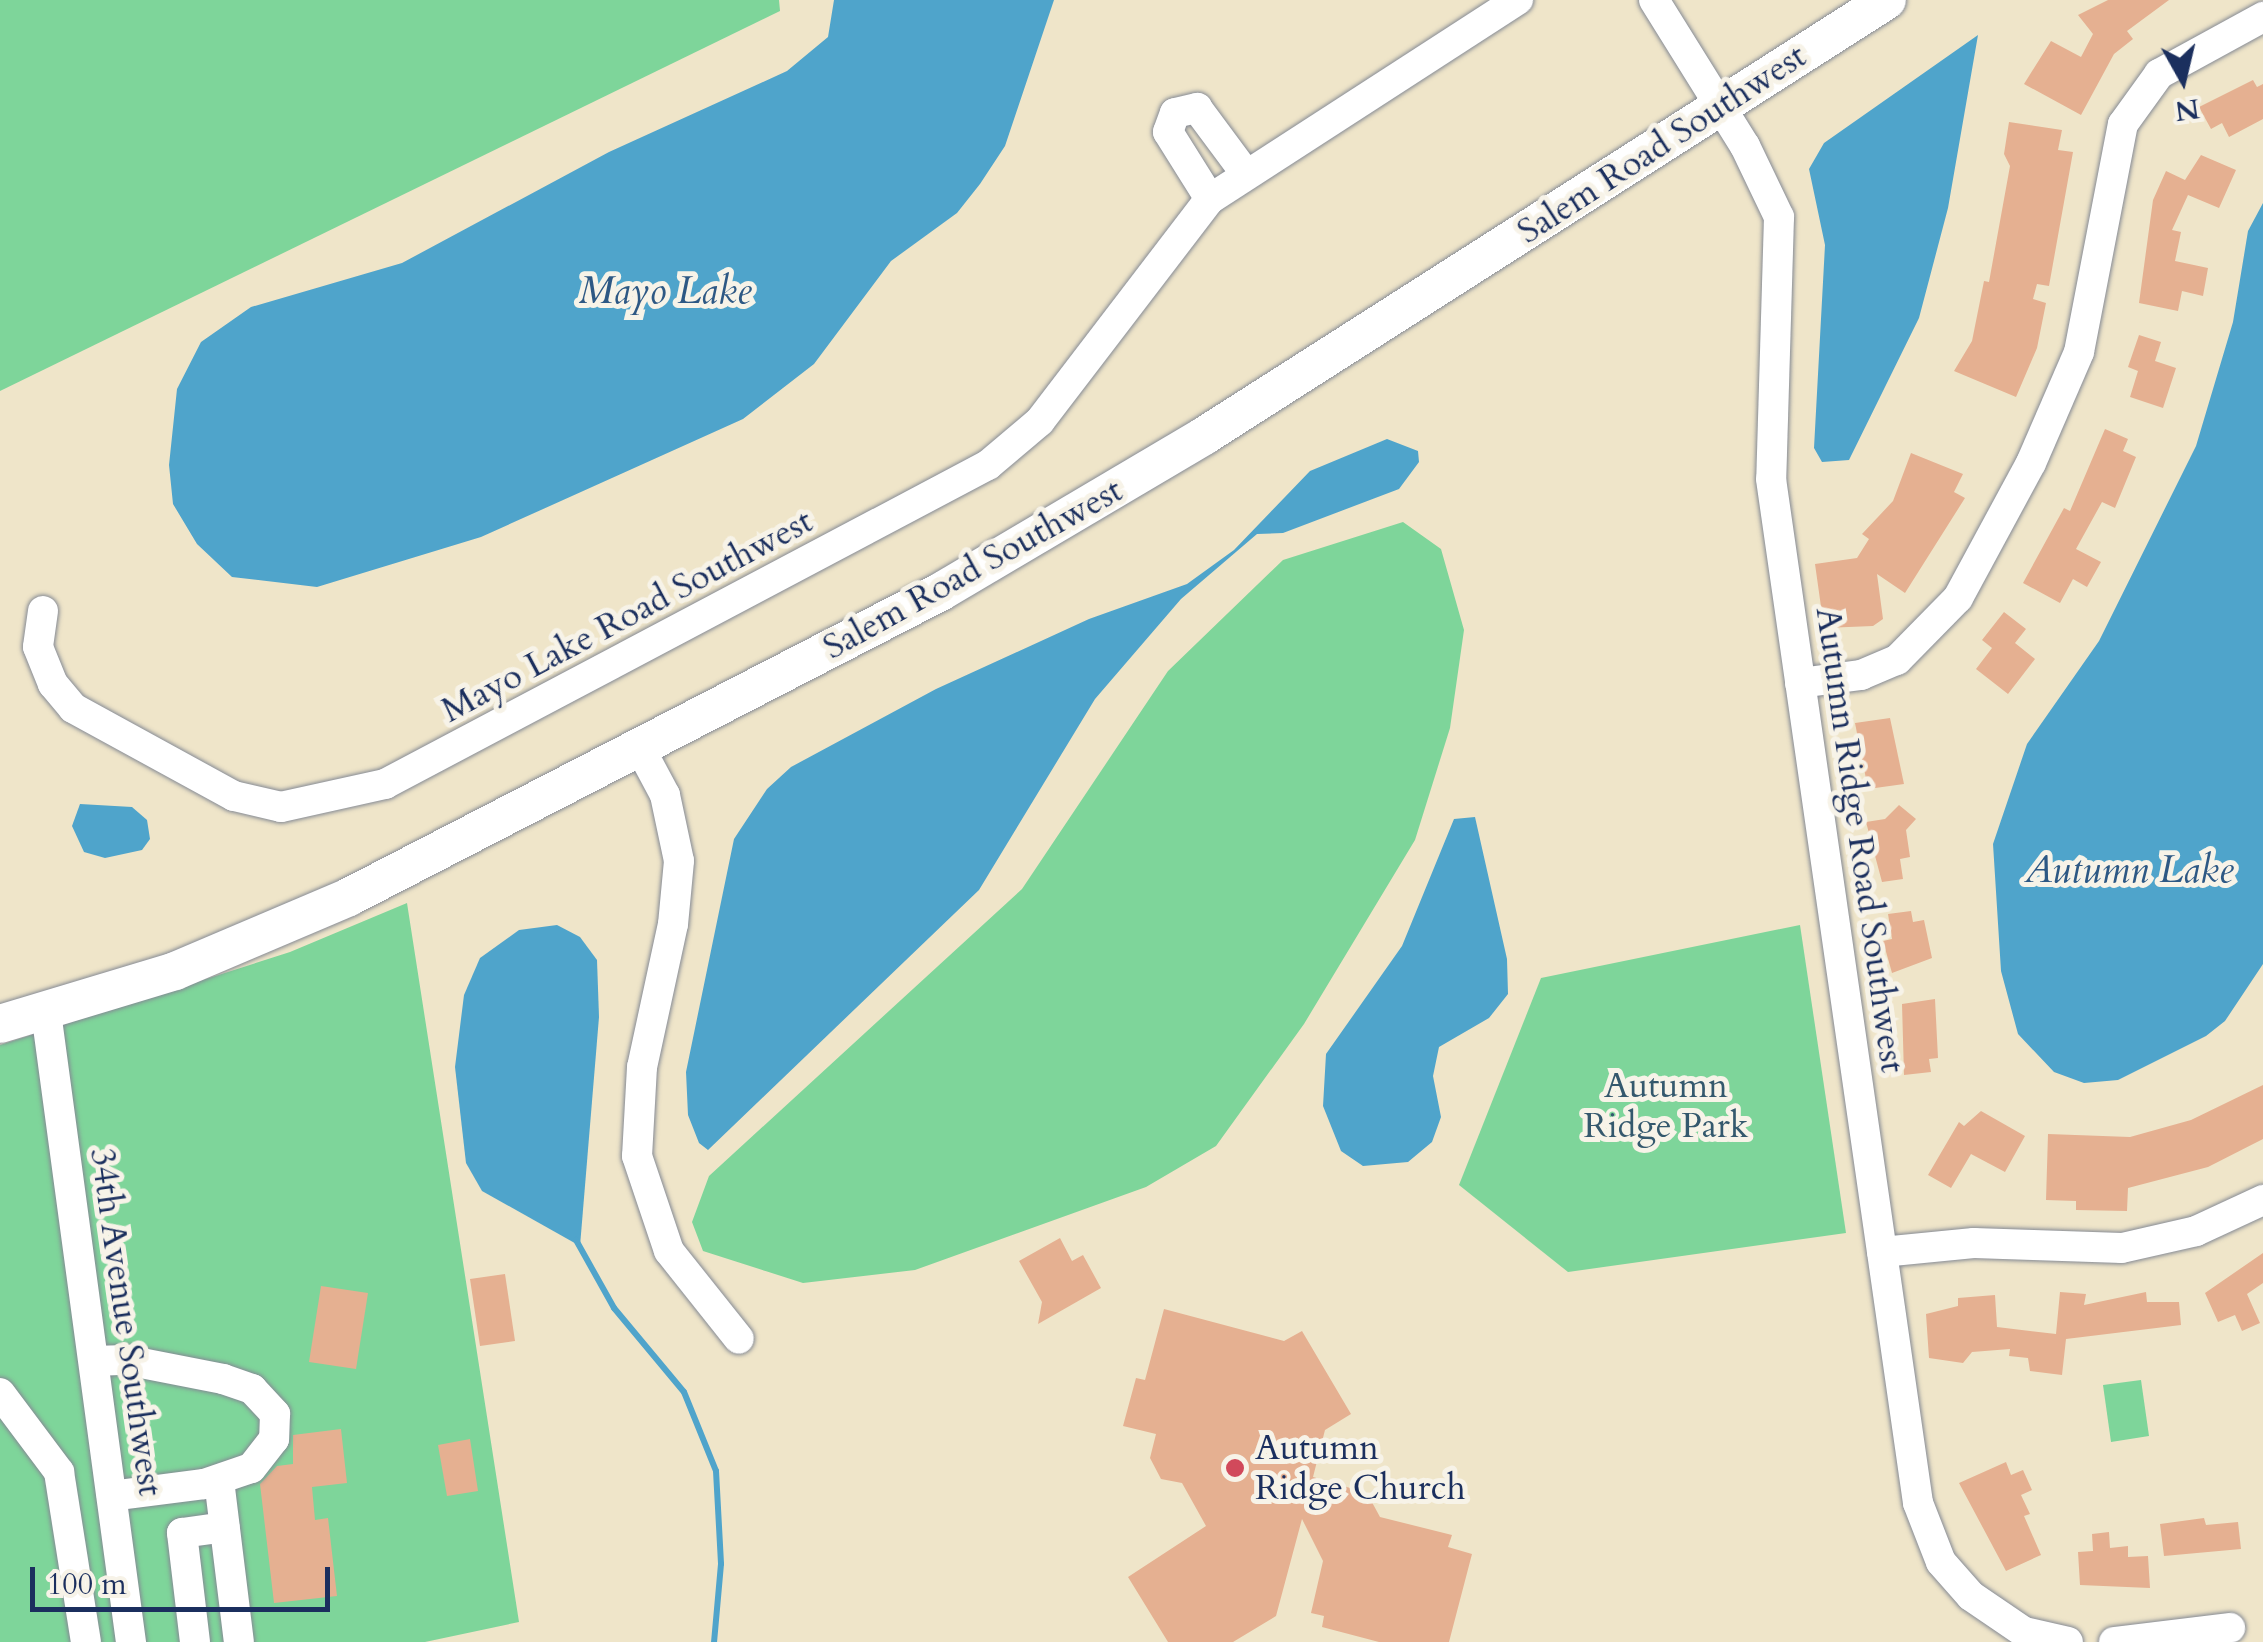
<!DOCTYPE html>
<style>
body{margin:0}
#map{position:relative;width:2263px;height:1642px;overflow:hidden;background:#efe5c9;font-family:Cardo,serif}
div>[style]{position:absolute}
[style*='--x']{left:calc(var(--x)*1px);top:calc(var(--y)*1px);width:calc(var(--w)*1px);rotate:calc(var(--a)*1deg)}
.green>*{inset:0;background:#7ed59a}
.water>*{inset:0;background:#4fa4cb}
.stream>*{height:6px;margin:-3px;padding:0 3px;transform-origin:3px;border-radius:3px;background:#4fa4cb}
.building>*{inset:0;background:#e5b091}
.roads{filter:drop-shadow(0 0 2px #858a94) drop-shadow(0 0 2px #858a94)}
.minor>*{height:30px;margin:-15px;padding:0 15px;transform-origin:15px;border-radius:15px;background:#fff}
.major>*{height:38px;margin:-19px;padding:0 19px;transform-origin:19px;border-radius:19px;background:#fff}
.dots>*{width:28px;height:28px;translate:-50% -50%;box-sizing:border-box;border:5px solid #f7f3e8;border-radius:50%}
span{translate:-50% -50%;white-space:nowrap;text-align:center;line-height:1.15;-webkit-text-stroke:10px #f7f3e8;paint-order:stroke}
.street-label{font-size:35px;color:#1b2f5e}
.park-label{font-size:35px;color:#34586d}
.poi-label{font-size:35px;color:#1b2f5e}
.left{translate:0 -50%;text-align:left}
.water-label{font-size:38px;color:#2d5884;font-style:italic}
.north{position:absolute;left:2133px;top:30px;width:100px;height:100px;-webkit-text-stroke:8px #f7f3e8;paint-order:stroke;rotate:172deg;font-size:28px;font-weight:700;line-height:40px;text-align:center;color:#1b2f5e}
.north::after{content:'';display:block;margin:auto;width:35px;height:45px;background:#1b2f5e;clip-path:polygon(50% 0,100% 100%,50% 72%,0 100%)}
.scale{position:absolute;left:30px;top:1567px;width:300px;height:45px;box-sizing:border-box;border:5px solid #1b2f5e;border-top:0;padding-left:12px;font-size:30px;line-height:35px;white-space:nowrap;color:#1b2f5e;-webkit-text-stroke:8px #f7f3e8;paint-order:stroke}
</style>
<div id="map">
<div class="green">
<div style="clip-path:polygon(0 0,779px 0,780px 11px,0 391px)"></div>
<div style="clip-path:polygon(1403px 522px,1441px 549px,1464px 630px,1450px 728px,1415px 840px,1304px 1024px,1216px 1146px,1146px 1187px,915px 1270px,803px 1283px,703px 1251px,692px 1222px,709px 1176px,1022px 889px,1168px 671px,1283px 560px)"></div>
<div style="clip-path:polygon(407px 903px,519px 1622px,425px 1642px,0 1642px,0 1045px,290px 952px)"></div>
<div style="clip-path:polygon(1800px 925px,1846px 1233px,1568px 1272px,1459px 1185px,1541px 978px)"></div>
<div style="clip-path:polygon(2141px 1380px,2149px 1436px,2111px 1442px,2103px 1385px)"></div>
</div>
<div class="water">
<div style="clip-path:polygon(834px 0,1054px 0,1005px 146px,980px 184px,957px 213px,891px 261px,814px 364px,743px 419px,481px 537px,317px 587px,232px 577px,197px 544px,173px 504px,169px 465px,177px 389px,201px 342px,251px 307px,402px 263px,609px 152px,787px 71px,828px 37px)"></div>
<div style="clip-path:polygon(1978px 35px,1948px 208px,1919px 318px,1849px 460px,1822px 462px,1814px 448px,1825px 245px,1809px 169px,1824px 143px)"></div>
<div style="clip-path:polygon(2263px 203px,2263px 964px,2225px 1021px,2206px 1036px,2118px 1080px,2084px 1083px,2054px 1072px,2018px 1034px,2001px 971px,1993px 844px,2027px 744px,2099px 641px,2196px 446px,2233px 322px,2248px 231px)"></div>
<div style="clip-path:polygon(1387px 439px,1418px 451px,1419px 462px,1399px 489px,1283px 533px,1257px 534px,1181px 599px,1095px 699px,979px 890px,708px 1150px,699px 1143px,688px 1115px,686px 1072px,734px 839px,767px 789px,791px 767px,936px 689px,1089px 619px,1187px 584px,1234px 550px,1310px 471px)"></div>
<div style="clip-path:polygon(80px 804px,132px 807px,147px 820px,150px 839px,142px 850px,105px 858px,84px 852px,72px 826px)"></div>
<div style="clip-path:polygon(1475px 817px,1507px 959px,1508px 994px,1489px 1018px,1439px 1047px,1433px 1076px,1441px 1117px,1432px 1142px,1408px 1162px,1363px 1166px,1341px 1151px,1323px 1106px,1326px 1054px,1402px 946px,1454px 819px)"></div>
<div style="clip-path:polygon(557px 925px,580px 937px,597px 960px,599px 1017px,580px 1246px,482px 1191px,466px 1163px,455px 1067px,464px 995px,480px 958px,519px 930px)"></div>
</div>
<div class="stream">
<div style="--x:576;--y:1240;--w:78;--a:60.8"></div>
<div style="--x:614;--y:1308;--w:109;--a:50.2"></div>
<div style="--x:684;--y:1392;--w:85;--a:67.9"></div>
<div style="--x:716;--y:1471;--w:93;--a:86.9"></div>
<div style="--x:721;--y:1564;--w:78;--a:95.1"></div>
</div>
<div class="building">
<div style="clip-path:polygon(2108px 0,2169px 0,2127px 31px,2133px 39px,2114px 54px,2081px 115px,2024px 84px,2051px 41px,2081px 57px,2093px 34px,2078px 15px)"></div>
<div style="clip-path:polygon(2253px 80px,2257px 87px,2263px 84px,2263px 119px,2229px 137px,2222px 123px,2211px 129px,2199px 107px)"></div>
<div style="clip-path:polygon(2009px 122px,2062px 130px,2058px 150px,2073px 152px,2049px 286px,2037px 284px,2033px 299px,2046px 303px,2037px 348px,2016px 397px,1954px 371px,1972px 341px,1984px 281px,1989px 282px,2010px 166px,2004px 154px)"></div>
<div style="clip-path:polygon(2201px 155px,2236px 170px,2219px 208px,2188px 195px,2172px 230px,2181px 232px,2175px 261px,2208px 268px,2203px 296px,2182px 291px,2178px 311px,2139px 303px,2153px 200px,2166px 171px,2185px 180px)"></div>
<div style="clip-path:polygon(2139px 335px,2161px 342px,2155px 361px,2176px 368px,2163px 408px,2130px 397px,2138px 371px,2128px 367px)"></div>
<div style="clip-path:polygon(2105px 429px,2128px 439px,2123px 451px,2136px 457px,2115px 508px,2102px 502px,2076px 549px,2101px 562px,2087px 587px,2073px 579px,2060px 603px,2023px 583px,2064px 508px,2070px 511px)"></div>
<div style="clip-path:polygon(1911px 453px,1963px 474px,1954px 492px,1965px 498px,1905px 593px,1877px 574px,1883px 619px,1873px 626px,1824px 628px,1815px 564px,1857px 558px,1869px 539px,1862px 534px,1893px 501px)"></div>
<div style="clip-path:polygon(2004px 612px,2026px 629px,2015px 643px,2035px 659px,2008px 694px,1976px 669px,1992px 648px,1982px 640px)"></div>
<div style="clip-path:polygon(1890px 718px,1904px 784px,1868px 789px,1855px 723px)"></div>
<div style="clip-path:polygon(1899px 805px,1916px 819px,1906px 830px,1910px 857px,1900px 859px,1903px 879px,1882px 882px,1866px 822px,1885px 819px)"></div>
<div style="clip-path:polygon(1911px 911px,1913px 922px,1924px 920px,1932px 958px,1892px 973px,1883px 941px,1892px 939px,1888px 914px)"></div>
<div style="clip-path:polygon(1935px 999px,1938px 1058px,1929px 1059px,1931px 1072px,1904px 1075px,1902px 1004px)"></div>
<div style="clip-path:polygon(2263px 1085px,2263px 1139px,2208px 1167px,2128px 1188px,2127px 1211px,2076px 1210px,2076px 1201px,2046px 1200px,2048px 1134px,2130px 1137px,2191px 1120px)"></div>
<div style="clip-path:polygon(1981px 1111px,2025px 1136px,2005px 1172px,1971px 1154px,1951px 1188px,1928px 1175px,1959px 1122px,1964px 1126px)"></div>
<div style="clip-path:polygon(1060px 1238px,1072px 1261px,1083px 1255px,1101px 1288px,1038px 1324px,1042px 1302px,1019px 1261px)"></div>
<div style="clip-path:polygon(2263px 1253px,2263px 1283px,2247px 1294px,2260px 1323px,2242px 1331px,2235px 1315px,2218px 1322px,2205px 1293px)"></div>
<div style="clip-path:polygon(505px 1274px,515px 1341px,480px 1346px,470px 1279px)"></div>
<div style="clip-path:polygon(321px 1286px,368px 1293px,356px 1369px,309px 1362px)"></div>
<div style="clip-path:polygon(2060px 1292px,2086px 1294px,2084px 1305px,2146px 1292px,2147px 1302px,2179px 1302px,2181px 1325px,2066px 1339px,2062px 1375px,2030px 1371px,2028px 1358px,2009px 1356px,2010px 1349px,1972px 1352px,1963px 1363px,1929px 1358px,1926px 1314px,1958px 1306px,1958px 1298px,1995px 1295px,1997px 1327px,2056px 1334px)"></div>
<div style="clip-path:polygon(1164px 1309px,1284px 1341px,1302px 1331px,1351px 1414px,1325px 1430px,1313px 1477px,1367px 1493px,1380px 1517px,1452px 1535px,1448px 1547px,1472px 1554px,1449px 1642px,1379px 1642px,1322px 1627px,1324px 1616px,1311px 1613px,1323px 1561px,1302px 1519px,1276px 1616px,1233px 1642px,1168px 1642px,1128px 1577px,1206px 1526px,1182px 1483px,1161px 1479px,1150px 1458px,1156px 1434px,1123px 1426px,1136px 1378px,1145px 1380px)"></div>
<div style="clip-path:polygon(341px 1429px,347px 1483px,312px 1487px,315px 1520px,328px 1518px,337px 1596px,274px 1603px,260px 1484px,277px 1466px,293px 1464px,293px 1435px)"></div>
<div style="clip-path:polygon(470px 1439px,478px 1491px,447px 1496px,438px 1445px)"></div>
<div style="clip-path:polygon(2006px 1462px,2011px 1475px,2023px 1470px,2032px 1490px,2021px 1495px,2030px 1514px,2024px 1516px,2041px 1555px,2006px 1571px,1959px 1483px)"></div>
<div style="clip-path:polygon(2204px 1518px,2206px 1525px,2238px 1522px,2241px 1549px,2164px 1556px,2160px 1524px)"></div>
<div style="clip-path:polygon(2109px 1532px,2110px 1548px,2128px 1546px,2128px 1557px,2148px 1556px,2150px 1588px,2080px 1585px,2078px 1552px,2093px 1551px,2092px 1534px)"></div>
</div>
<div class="roads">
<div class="minor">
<div style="--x:1654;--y:0;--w:172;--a:58.1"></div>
<div style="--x:1745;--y:146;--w:79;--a:64.4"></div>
<div style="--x:1779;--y:217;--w:262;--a:91.7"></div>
<div style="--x:1771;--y:479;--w:1034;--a:81.83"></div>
<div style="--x:1918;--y:1503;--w:63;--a:68.7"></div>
<div style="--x:1941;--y:1562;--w:45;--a:48.6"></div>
<div style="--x:1971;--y:1596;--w:64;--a:34.2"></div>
<div style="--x:2024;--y:1632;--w:45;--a:12.8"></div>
<div style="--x:1210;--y:199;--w:79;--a:-122.1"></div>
<div style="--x:1168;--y:132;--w:20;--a:-70"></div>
<div style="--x:1175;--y:113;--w:23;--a:-13"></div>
<div style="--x:1197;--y:108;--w:82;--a:53.4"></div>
<div style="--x:43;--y:611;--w:36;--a:98"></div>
<div style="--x:38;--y:647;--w:40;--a:68"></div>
<div style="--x:53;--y:684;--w:31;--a:50"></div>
<div style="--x:73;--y:708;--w:183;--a:28.7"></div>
<div style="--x:234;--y:796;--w:48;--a:13.2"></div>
<div style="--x:281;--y:807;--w:107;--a:-12.5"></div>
<div style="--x:385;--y:784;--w:682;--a:-27.88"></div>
<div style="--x:988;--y:465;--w:68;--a:-40.2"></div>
<div style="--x:1040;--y:421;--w:280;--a:-52.6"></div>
<div style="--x:1210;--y:199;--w:367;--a:-32.9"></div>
<div style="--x:1800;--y:683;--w:62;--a:-7.5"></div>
<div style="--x:1861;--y:675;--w:39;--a:-23"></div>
<div style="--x:1897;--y:660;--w:87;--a:-45.5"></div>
<div style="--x:1958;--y:598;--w:153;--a:-61.6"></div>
<div style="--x:2031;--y:463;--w:121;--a:-66.6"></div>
<div style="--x:2079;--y:352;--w:232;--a:-79.1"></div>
<div style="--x:2123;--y:124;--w:62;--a:-54.2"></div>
<div style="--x:2159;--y:74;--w:119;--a:-28.7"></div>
<div style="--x:641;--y:750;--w:51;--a:61.9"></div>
<div style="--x:665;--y:795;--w:67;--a:78"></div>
<div style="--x:679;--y:861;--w:63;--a:95.4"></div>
<div style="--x:673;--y:924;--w:146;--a:102.2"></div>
<div style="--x:642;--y:1067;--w:89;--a:93.2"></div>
<div style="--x:637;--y:1156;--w:100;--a:71.4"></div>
<div style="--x:669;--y:1251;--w:112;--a:51.5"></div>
<div style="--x:46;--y:1012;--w:636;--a:82.32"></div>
<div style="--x:1882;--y:1252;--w:92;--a:-5.6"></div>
<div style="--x:1974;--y:1243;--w:148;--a:1.9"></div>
<div style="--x:2122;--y:1248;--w:76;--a:-12.9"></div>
<div style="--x:2196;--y:1231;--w:74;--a:-24.8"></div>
<div style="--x:94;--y:1361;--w:32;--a:-2"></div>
<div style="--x:126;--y:1360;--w:99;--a:11.1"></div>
<div style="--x:223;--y:1379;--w:31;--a:19"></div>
<div style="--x:252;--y:1389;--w:34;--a:47"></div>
<div style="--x:275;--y:1414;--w:25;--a:92"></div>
<div style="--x:274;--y:1439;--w:37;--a:128"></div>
<div style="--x:251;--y:1468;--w:50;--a:161.2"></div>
<div style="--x:204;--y:1484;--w:93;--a:172.6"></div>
<div style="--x:0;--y:1393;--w:99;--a:53.2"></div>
<div style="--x:59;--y:1472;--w:172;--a:81"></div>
<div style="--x:219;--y:1480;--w:163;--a:83"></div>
<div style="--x:195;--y:1642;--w:110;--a:-96.8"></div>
<div style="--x:182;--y:1533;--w:43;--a:-7.9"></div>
<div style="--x:2114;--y:1642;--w:117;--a:-6.9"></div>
</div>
<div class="major">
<div style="--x:0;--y:1024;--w:183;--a:-16.8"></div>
<div style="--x:175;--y:971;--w:189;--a:-23"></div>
<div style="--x:349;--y:897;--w:667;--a:-27.29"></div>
<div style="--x:942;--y:591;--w:304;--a:-30.6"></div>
<div style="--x:1204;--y:436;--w:810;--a:-32.55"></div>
</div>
</div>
<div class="dots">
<div style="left:1235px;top:1468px;background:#d1495b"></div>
</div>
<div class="street-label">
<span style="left:1662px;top:144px;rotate:-33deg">Salem Road Southwest</span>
<span style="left:973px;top:569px;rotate:-29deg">Salem Road Southwest</span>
<span style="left:627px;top:616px;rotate:-28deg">Mayo Lake Road Southwest</span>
<span style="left:1860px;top:840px;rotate:82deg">Autumn Ridge Road Southwest</span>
<span style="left:126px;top:1322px;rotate:82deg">34th Avenue Southwest</span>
</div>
<div class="park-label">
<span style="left:1666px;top:1106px">Autumn<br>Ridge Park</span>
</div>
<div class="poi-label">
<span class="left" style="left:1255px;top:1468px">Autumn<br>Ridge Church</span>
</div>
<div class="water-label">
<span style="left:665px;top:292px">Mayo Lake</span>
<span style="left:2129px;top:871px">Autumn Lake</span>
</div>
<div class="north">N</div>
<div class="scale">100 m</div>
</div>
